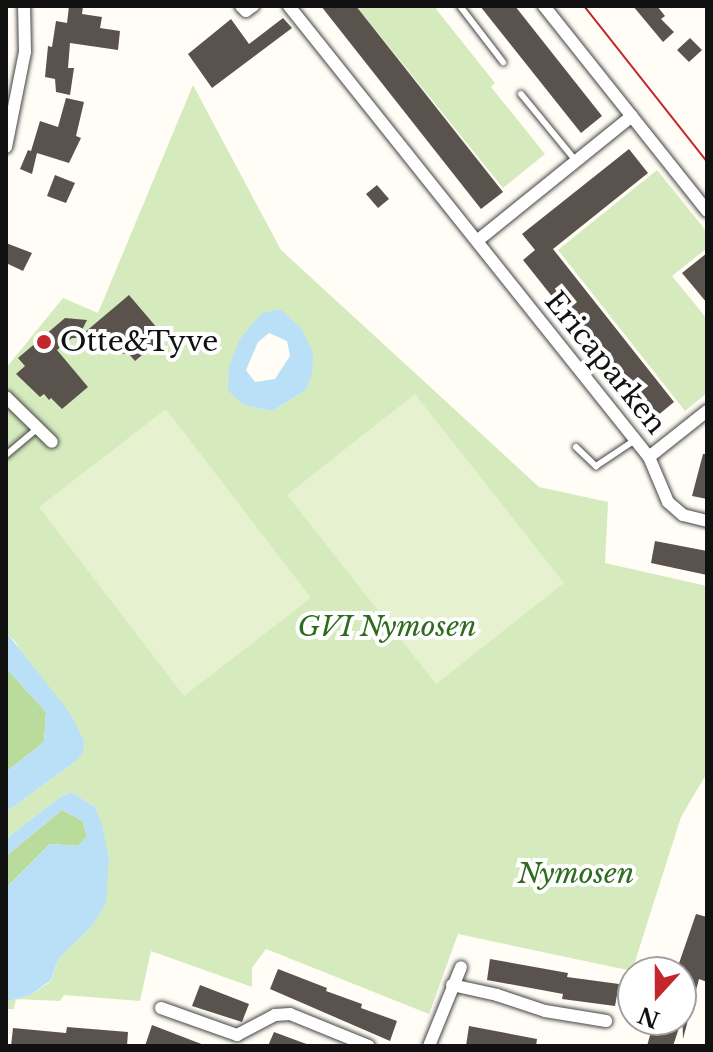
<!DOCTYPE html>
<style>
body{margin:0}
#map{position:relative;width:713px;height:1052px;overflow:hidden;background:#fffdf5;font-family:"Libre Baskerville",serif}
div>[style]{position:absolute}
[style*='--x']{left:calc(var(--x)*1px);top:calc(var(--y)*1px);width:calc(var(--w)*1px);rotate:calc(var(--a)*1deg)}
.green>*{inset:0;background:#d5ebbd}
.forest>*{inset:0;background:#b9dc9c}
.pitch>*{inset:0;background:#e6f2cf}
.water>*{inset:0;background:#b9e0f7}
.building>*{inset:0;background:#5a524d}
.roads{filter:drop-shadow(0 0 2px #444) drop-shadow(0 0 2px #444)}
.service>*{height:6px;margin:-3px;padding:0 3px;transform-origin:3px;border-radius:3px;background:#fff}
.minor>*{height:12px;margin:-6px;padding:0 6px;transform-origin:6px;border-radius:6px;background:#fff}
.tram>*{height:2px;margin:-1px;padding:0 1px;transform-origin:1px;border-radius:1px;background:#c4262e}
.dots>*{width:22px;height:22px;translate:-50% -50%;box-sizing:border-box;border:4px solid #fff;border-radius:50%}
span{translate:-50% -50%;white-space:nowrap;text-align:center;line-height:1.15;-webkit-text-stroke:8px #fff;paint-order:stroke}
.poi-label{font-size:28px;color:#111}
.left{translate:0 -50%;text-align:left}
.street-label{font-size:28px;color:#111}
.park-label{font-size:28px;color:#2f6b1f;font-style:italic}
.frame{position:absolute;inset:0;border:8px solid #111;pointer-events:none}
.north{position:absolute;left:617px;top:956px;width:80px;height:80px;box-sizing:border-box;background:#fff;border:2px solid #a0a0a0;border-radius:50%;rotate:201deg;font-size:22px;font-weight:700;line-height:32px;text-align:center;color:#111}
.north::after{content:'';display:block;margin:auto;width:28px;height:36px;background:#c4262e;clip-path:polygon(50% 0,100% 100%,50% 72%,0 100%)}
</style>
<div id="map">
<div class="green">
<div style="clip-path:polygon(356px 6px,438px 6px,436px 9px,495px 83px,491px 87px,545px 154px,503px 188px)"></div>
<div style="clip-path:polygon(evenodd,193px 85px,281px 250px,539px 487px,608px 502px,605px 563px,707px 586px,707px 773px,681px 817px,632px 971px,458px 934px,429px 1014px,266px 949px,252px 968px,252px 987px,151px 951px,140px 1001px,64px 995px,60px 1001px,16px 999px,14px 1009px,6px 1009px,6px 1002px,30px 995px,50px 982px,59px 958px,91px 927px,109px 858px,96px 808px,72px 792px,60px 797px,6px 839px,6px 812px,76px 761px,16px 643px,6px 632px,6px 368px,63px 298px,98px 313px,193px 85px,280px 309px,306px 390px,272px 411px,244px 405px,240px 339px,280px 309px)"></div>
<div style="clip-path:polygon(657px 170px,707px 232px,707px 248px,672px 276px,707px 319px,707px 393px,685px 411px,558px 250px)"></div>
</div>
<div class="forest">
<div style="clip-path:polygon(6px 668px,46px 712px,44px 742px,6px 772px)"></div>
<div style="clip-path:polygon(62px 810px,83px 821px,87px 837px,78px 846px,50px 844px,6px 888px,6px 856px)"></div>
</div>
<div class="pitch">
<div style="clip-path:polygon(415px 394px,564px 583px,436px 684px,287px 495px)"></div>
<div style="clip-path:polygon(166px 409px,311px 598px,184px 696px,39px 507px)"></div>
</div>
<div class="water">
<div style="clip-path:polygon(evenodd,280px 309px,301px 328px,313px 352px,312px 373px,306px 390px,272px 411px,244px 405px,228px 391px,229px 366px,240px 339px,261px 314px,280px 309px,269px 333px,287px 341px,290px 356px,275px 379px,255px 382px,246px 370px,258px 342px,269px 333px)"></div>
<div style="clip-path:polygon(6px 632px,70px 713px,84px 741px,83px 753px,76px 761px,6px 812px,6px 772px,44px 742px,46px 712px,6px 668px)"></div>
<div style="clip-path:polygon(72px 792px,96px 808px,102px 825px,109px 858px,106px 903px,91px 927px,59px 958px,50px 981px,30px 995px,6px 1002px,6px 888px,50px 844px,78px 846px,87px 837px,83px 821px,62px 810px,6px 856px,6px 839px,60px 797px)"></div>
</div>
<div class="building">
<div style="clip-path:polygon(69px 6px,83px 6px,82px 14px,102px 17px,100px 28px,120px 31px,118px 50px,70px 43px,68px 68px,74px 68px,70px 95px,56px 92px,55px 79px,45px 77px,48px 46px,52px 47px,56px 21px,67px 23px)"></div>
<div style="clip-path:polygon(321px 6px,356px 6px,503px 192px,481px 209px)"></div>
<div style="clip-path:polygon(480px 6px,515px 6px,602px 116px,581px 133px)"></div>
<div style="clip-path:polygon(633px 6px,657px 6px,665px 16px,661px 19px,674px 32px,663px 42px)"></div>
<div style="clip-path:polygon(283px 18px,292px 28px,212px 88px,188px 54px,231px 19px,249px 44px)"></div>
<div style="clip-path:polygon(690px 38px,702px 50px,689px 62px,677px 50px)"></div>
<div style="clip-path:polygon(66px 98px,84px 102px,76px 136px,81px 138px,69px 163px,37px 153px,32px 174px,20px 169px,28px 150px,31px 151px,40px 121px,58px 127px)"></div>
<div style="clip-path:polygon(629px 149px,648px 173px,553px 249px,674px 402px,651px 421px,523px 260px,535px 250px,522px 234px)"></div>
<div style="clip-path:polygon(55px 175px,75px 183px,66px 203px,47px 196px)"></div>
<div style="clip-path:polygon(377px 185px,389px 199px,378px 208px,366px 194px)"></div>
<div style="clip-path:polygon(6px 243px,32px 253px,23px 271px,6px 263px)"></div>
<div style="clip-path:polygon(707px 253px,707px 303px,682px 273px)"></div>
<div style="clip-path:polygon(129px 295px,158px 329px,155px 332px,161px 339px,135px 361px,129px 354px,101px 352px,102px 340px,78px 338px)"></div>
<div style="clip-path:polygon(65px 318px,87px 320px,78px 338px,72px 338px,57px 350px,88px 387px,62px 409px,51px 398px,49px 400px,44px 394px,40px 397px,16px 374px,25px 366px,18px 358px)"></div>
<div style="clip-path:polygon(703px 454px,707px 454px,707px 499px,692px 496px)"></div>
<div style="clip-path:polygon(655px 541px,707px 551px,707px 575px,651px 563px)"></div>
<div style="clip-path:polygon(696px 914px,707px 917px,707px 982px,699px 979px,683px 1039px,681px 972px,676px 972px)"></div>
<div style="clip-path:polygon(490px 959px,568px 973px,567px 977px,619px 984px,615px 1006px,562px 999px,563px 994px,487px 980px)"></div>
<div style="clip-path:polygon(278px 969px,327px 988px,326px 991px,362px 1004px,361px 1008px,397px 1021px,390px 1041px,270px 989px)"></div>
<div style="clip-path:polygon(200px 985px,249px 1004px,242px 1022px,192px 1006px)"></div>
<div style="clip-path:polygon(654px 1021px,679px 1028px,673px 1046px,647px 1046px)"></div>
<div style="clip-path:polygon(152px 1025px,204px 1045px,204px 1046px,145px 1046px)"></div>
<div style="clip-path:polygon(469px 1026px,537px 1039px,536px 1046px,466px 1046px)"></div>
<div style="clip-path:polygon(67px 1027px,128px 1032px,127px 1046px,11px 1046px,13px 1028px,66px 1033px)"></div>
<div style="clip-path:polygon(274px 1032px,309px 1045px,309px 1046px,268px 1046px)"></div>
</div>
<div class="roads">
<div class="service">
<div style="--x:460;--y:6;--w:71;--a:52.5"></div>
<div style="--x:521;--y:94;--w:87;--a:50.6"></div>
<div style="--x:576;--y:447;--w:28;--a:44"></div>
<div style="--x:596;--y:466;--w:47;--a:-33.7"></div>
<div style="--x:6;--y:455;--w:42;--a:-40.2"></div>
</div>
<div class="minor">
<div style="--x:241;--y:6;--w:7;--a:45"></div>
<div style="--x:246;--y:11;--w:9;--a:-36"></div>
<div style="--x:289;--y:6;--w:577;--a:51.4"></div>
<div style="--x:649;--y:457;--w:49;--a:67.1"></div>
<div style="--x:668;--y:502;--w:20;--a:41"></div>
<div style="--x:683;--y:515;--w:25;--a:14"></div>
<div style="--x:544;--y:6;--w:262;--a:51.5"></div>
<div style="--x:6;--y:147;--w:97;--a:-78.7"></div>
<div style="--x:25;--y:52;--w:46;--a:-91.2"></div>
<div style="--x:477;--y:241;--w:199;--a:-38.9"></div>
<div style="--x:6;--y:397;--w:64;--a:44.4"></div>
<div style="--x:649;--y:457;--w:74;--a:-38.4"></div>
<div style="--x:452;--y:985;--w:46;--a:12.5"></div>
<div style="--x:497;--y:995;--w:51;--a:18.4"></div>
<div style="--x:545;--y:1011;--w:62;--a:9.3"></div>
<div style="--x:161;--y:1008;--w:81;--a:19.6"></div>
<div style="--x:237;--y:1035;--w:43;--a:-27.8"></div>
<div style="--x:275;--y:1015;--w:15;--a:-4"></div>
<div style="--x:290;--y:1014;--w:85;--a:22.1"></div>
<div style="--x:429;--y:1046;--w:85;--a:-67.9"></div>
</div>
</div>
<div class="tram">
<div style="--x:584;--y:6;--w:199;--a:51.7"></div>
</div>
<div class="dots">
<div style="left:44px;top:342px;background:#c4262e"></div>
</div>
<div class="poi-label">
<span class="left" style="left:60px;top:342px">Otte&amp;Tyve</span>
</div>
<div class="street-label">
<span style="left:605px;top:363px;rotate:51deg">Ericaparken</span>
</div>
<div class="park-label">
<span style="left:387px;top:627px">GVI Nymosen</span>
<span style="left:576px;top:874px">Nymosen</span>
</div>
<div class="frame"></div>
<div class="north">N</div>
</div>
